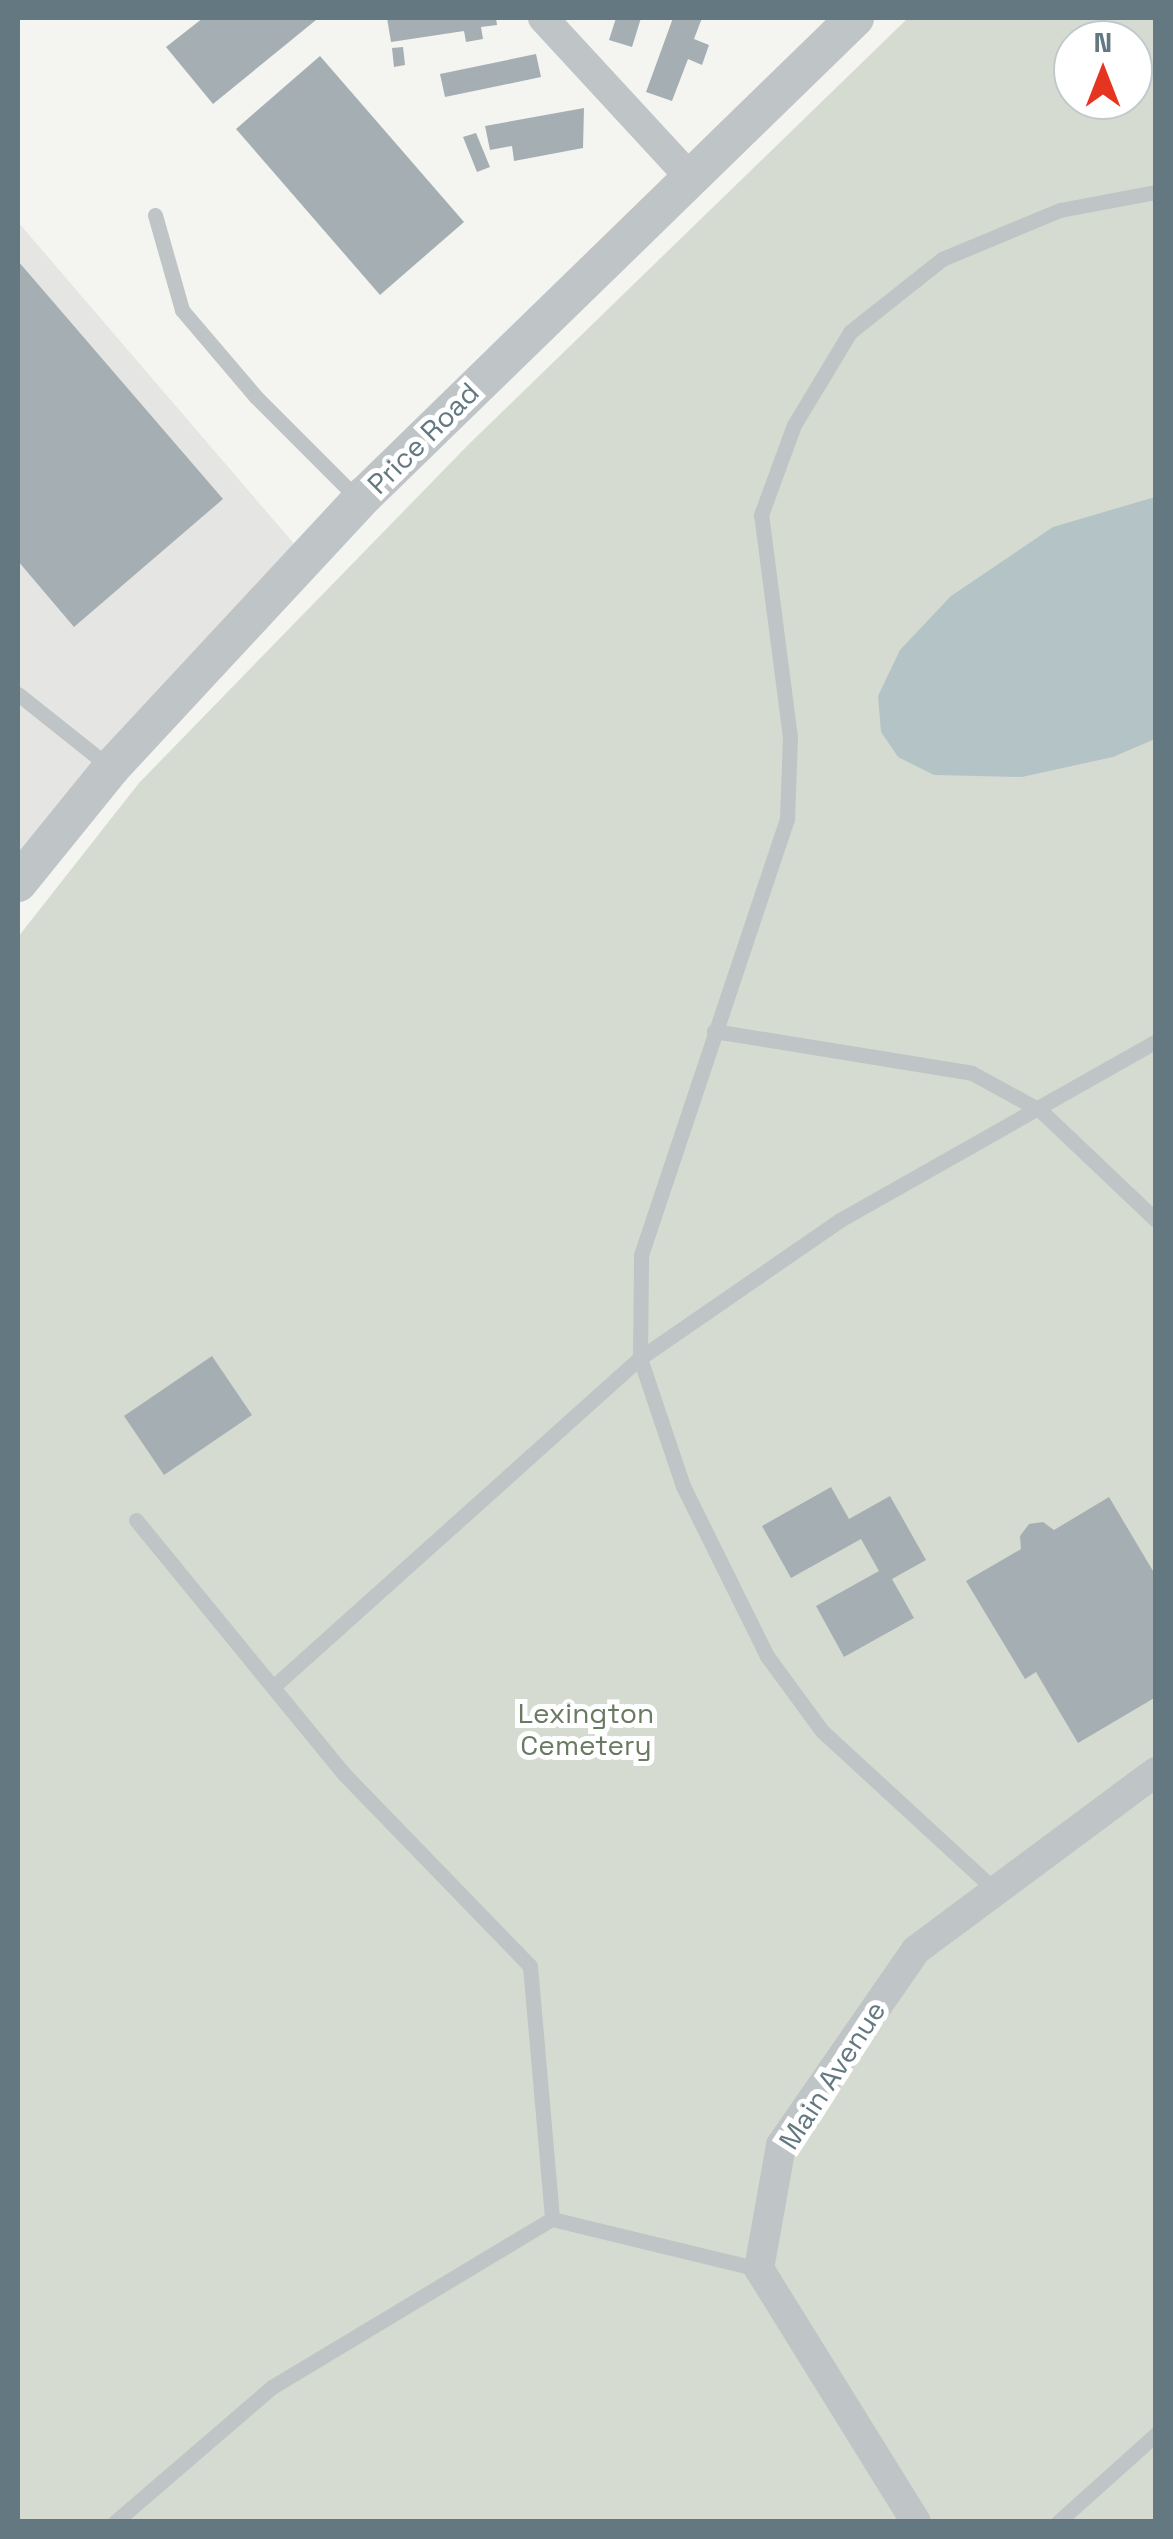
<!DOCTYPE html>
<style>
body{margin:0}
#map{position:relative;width:1173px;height:2539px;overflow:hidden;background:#f4f4f0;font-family:"Space Grotesk",sans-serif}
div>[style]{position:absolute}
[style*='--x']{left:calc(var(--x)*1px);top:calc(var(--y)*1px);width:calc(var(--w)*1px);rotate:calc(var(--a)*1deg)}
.built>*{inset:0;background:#e5e5e3}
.green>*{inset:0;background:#d6dbd1}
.water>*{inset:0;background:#b4c4c6}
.building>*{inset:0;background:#a5afb3}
.service>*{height:15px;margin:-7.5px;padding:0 7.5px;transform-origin:7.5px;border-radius:7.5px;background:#bfc4c6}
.minor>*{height:30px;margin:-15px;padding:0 15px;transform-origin:15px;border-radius:15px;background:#bfc4c6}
.tertiary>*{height:38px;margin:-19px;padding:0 19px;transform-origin:19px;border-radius:19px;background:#bfc4c6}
span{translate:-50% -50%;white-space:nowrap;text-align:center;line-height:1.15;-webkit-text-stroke:10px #fff;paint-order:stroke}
.street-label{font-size:28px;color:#637881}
.park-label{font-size:28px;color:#697962}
.frame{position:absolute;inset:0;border:20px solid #637881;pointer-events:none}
.north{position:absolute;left:1053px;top:20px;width:100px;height:100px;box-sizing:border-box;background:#fff;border:2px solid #c1c9cd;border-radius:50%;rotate:0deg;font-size:28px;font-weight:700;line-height:40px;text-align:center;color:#637881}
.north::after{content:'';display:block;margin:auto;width:35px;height:45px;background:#e53420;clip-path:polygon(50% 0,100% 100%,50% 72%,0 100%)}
</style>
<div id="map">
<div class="built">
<div style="clip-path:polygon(18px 222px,307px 559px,18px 883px)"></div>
</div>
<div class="green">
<div style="clip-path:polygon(evenodd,908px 18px,1155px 18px,1155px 2521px,18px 2521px,18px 937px,139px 783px,469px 444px,908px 18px,1073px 40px,1133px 40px,1133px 100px,1073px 100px,1073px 40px)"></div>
</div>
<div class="water">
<div style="clip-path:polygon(1155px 497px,1155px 739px,1113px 757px,1022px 777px,934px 775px,898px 757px,881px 732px,878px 696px,900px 650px,951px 596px,1053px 527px)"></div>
</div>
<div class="building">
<div style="clip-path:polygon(203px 18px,314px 18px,316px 20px,213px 104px,166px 47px)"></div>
<div style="clip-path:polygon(387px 18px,496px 18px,497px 25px,481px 27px,483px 39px,466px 42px,464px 31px,391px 42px)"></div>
<div style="clip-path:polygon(616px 18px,641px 18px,632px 47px,609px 40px)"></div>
<div style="clip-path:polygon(673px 18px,702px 18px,694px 39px,709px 45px,702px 65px,688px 59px,672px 101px,646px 92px)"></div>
<div style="clip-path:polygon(403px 47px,405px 65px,394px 67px,392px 48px)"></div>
<div style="clip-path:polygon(536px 54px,541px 77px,445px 97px,440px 74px)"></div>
<div style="clip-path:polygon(320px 56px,464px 222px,380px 295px,236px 129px)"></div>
<div style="clip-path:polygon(584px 108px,583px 148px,514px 161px,512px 146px,490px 150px,485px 126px)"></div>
<div style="clip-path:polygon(476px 133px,490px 167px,477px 172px,463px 137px)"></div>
<div style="clip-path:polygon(18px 261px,223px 499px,74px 627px,18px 561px)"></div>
<div style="clip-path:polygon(212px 1356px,252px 1415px,164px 1475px,124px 1416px)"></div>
<div style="clip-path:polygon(831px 1487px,849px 1519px,890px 1496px,926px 1560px,892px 1579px,914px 1618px,844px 1657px,816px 1606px,879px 1571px,861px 1539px,791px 1578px,762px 1526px)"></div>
<div style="clip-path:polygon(1109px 1497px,1156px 1576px,1156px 1697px,1078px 1743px,1036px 1672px,1025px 1679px,966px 1581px,1021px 1549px,1020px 1536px,1029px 1524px,1043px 1522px,1054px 1530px)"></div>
</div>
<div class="service">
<div style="--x:155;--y:215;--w:99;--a:74.1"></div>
<div style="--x:182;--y:310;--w:114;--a:49.6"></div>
<div style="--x:256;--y:397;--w:147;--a:45"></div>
<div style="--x:18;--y:694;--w:119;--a:38.5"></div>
<div style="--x:714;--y:1031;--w:261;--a:9.2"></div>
<div style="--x:972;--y:1073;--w:79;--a:28.8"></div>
<div style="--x:1041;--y:1111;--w:158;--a:43.5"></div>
<div style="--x:136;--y:1520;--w:328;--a:50.7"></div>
<div style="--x:344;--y:1774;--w:267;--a:45.9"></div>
<div style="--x:530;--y:1966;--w:254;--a:85"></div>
<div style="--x:273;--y:1687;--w:493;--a:-41.9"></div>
<div style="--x:640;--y:1358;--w:243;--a:-34.6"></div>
<div style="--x:840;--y:1220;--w:363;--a:-29.5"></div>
<div style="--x:996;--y:1891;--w:236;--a:-137.4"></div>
<div style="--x:822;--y:1731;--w:93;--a:-126.3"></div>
<div style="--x:767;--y:1656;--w:190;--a:-116.3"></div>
<div style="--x:683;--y:1486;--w:135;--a:-108.6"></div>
<div style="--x:640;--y:1358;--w:103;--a:-89.4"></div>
<div style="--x:641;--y:1255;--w:460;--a:-71.5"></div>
<div style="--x:787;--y:819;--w:82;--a:-87.9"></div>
<div style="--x:790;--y:737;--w:224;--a:-97.4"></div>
<div style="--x:761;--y:515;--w:96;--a:-69.9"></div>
<div style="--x:794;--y:425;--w:109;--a:-58.9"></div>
<div style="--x:850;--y:332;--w:117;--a:-38.4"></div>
<div style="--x:942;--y:259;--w:128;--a:-22.6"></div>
<div style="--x:1060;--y:210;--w:98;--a:-10.6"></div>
<div style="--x:115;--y:2522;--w:207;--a:-40.7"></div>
<div style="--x:272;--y:2387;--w:327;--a:-31"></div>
<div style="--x:552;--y:2219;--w:213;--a:13.6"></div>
<div style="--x:1058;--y:2522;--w:132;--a:-41.9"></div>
</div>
<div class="minor">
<div style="--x:543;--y:18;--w:215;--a:47.3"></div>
<div style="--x:916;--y:2522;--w:298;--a:-121.8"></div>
<div style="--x:759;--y:2269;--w:126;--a:-79.9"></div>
<div style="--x:781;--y:2145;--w:237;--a:-55.3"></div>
<div style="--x:916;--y:1950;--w:299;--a:-36.6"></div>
</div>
<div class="tertiary">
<div style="--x:18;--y:883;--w:148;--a:-51"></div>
<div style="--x:111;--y:768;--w:373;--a:-47.1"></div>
<div style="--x:365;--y:495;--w:684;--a:-44.23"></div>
</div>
<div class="street-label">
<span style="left:423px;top:438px;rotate:-45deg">Price Road</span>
<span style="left:832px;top:2075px;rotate:-57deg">Main Avenue</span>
</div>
<div class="park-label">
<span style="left:586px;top:1729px">Lexington<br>Cemetery</span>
</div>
<div class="frame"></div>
<div class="north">N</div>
</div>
